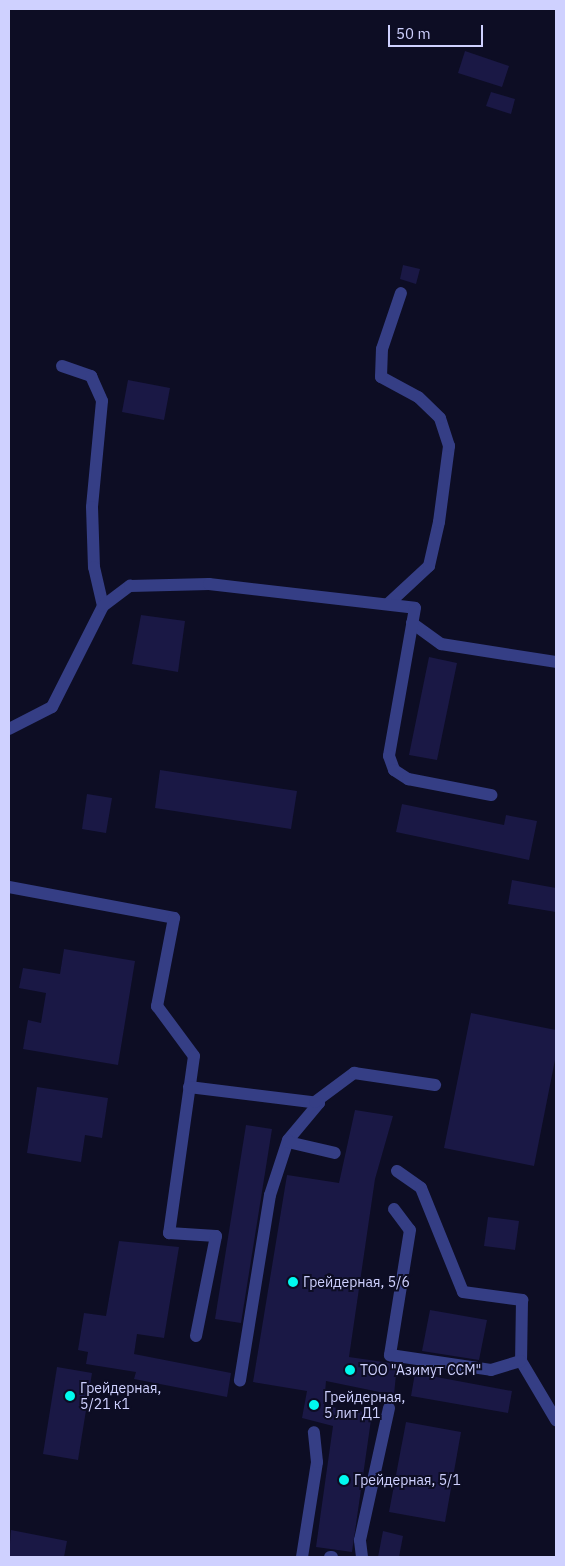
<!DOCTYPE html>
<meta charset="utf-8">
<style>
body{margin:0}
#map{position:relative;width:565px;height:1566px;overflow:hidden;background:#0d0d24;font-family:"IBM Plex Sans",sans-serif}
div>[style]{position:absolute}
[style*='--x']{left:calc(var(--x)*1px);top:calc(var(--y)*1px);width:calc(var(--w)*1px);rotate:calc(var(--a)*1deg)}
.building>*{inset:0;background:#1a1845}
.minor>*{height:12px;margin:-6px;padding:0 6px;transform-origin:6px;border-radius:6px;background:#353e85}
.dots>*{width:14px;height:14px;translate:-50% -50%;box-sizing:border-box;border:2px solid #0d0d24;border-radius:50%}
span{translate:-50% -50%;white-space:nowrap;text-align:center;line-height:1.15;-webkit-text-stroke:4px #0d0d24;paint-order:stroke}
.poi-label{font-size:14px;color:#cfd1ff}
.left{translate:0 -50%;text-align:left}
.frame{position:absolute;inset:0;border:10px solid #cfd1ff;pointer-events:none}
.scale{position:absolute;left:388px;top:25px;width:95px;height:22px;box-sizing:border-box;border:2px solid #cfd1ff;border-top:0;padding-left:6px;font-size:15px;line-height:18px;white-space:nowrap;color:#cfd1ff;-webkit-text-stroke:4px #0d0d24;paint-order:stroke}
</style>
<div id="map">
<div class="building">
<div style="clip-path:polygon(465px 51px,509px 66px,502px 87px,458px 73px)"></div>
<div style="clip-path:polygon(491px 92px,515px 99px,511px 114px,486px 106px)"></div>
<div style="clip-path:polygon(403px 265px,420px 269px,416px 284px,400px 279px)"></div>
<div style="clip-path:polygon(128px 380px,170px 388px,164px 420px,122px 412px)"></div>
<div style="clip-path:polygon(141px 615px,185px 621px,178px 672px,132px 664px)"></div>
<div style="clip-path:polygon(429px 657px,457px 663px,437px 760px,409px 755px)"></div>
<div style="clip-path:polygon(160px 770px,297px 791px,291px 829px,155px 808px)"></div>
<div style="clip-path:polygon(87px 794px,112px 798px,106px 833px,82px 829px)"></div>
<div style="clip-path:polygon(402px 804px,504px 825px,506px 815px,537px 821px,529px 860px,396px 832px)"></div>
<div style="clip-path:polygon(512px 880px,556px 888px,556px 912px,508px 904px)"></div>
<div style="clip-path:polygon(64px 949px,135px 961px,118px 1065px,23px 1049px,28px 1020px,41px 1023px,46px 993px,19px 988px,23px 968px,60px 974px)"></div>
<div style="clip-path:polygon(471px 1013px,556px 1030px,556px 1055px,534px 1166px,444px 1148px)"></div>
<div style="clip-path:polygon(37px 1087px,108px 1098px,102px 1138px,85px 1135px,81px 1162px,27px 1153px)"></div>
<div style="clip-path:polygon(355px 1110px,393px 1116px,375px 1179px,349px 1357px,397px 1364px,394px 1395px,326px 1381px,324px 1406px,372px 1413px,352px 1552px,316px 1547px,333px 1426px,302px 1418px,307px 1391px,253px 1382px,287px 1175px,339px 1183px)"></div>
<div style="clip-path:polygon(246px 1125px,272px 1129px,241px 1323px,215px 1319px)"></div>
<div style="clip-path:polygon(488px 1217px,519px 1221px,515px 1250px,484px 1246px)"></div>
<div style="clip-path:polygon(119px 1241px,179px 1247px,164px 1338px,137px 1334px,134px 1354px,231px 1373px,227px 1397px,134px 1379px,136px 1372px,86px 1364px,88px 1352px,78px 1350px,84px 1313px,106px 1316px)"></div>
<div style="clip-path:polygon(430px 1310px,487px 1320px,479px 1360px,422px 1351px)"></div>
<div style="clip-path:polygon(57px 1367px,92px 1373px,78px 1460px,43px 1454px)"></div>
<div style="clip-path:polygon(415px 1373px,512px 1391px,508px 1413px,411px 1396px)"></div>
<div style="clip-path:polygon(406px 1422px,461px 1432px,445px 1522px,389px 1512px)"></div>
<div style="clip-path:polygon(11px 1530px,67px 1541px,64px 1557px,9px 1557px)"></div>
<div style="clip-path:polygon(383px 1531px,403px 1536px,399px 1557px,378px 1557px)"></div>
</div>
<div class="minor">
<div style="--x:62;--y:366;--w:31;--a:19"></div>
<div style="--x:91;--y:376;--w:27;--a:66"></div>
<div style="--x:102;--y:401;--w:106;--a:95.4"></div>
<div style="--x:92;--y:507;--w:60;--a:88.1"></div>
<div style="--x:94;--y:567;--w:40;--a:77"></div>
<div style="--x:388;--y:604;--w:56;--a:-42.8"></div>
<div style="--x:429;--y:566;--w:45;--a:-77.2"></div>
<div style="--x:439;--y:522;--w:77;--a:-82.5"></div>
<div style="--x:449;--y:446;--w:29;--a:-108"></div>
<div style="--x:440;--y:418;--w:30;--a:-136"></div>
<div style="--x:418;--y:397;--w:42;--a:-151.6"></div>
<div style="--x:381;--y:377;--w:28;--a:-88"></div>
<div style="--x:382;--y:349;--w:59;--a:-71.3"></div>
<div style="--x:412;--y:623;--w:36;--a:36"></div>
<div style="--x:441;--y:644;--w:116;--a:8.9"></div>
<div style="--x:9;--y:729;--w:48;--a:-27.1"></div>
<div style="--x:52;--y:707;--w:113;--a:-63.2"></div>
<div style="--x:103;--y:606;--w:34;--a:-37"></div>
<div style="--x:130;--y:586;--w:79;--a:-1.5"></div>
<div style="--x:209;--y:584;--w:207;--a:6.6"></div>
<div style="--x:415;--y:608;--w:150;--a:100"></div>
<div style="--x:389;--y:756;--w:15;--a:70"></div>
<div style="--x:394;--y:770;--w:17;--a:33"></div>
<div style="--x:408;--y:779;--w:85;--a:10.9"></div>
<div style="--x:9;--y:887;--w:168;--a:10.6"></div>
<div style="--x:174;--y:918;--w:90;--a:100.9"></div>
<div style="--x:157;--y:1006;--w:62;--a:53.5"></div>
<div style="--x:194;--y:1056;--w:179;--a:98"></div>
<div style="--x:169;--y:1233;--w:47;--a:3.7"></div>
<div style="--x:216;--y:1236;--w:102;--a:101.3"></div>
<div style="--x:189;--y:1087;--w:131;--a:7"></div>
<div style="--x:319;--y:1103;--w:48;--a:130"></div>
<div style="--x:288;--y:1140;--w:58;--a:108.1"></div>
<div style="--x:270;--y:1195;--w:188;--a:99.2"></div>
<div style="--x:315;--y:1102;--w:49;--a:-36.6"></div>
<div style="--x:354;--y:1073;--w:82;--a:8.4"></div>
<div style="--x:288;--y:1142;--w:48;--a:13.2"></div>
<div style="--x:397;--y:1171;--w:29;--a:35"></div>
<div style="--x:421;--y:1188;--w:112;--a:68"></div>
<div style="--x:463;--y:1292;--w:60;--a:7.7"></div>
<div style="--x:522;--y:1300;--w:61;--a:90.9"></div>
<div style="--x:521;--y:1361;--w:69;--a:59.3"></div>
<div style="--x:394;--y:1209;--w:26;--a:53"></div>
<div style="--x:410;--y:1230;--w:127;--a:99.1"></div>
<div style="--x:390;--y:1355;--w:102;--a:8.4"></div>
<div style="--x:491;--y:1370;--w:31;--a:-17"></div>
<div style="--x:302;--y:1557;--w:96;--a:-81"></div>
<div style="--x:317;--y:1462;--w:30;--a:-96"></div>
<div style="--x:330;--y:1557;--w:2;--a:0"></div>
<div style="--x:362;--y:1557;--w:17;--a:-97"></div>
<div style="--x:360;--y:1540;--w:135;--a:-77.6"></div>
</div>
<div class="dots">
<div style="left:293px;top:1282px;background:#00faef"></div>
<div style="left:350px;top:1370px;background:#00faef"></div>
<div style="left:70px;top:1396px;background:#00faef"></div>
<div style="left:314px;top:1405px;background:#00faef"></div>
<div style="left:344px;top:1480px;background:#00faef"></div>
</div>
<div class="poi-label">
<span class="left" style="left:303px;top:1282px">Грейдерная, 5/6</span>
<span class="left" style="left:360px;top:1370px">ТОО "Азимут ССМ"</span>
<span class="left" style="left:80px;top:1396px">Грейдерная,<br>5/21 к1</span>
<span class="left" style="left:324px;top:1405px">Грейдерная,<br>5 лит Д1</span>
<span class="left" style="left:354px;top:1480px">Грейдерная, 5/1</span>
</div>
<div class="frame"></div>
<div class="scale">50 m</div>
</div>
